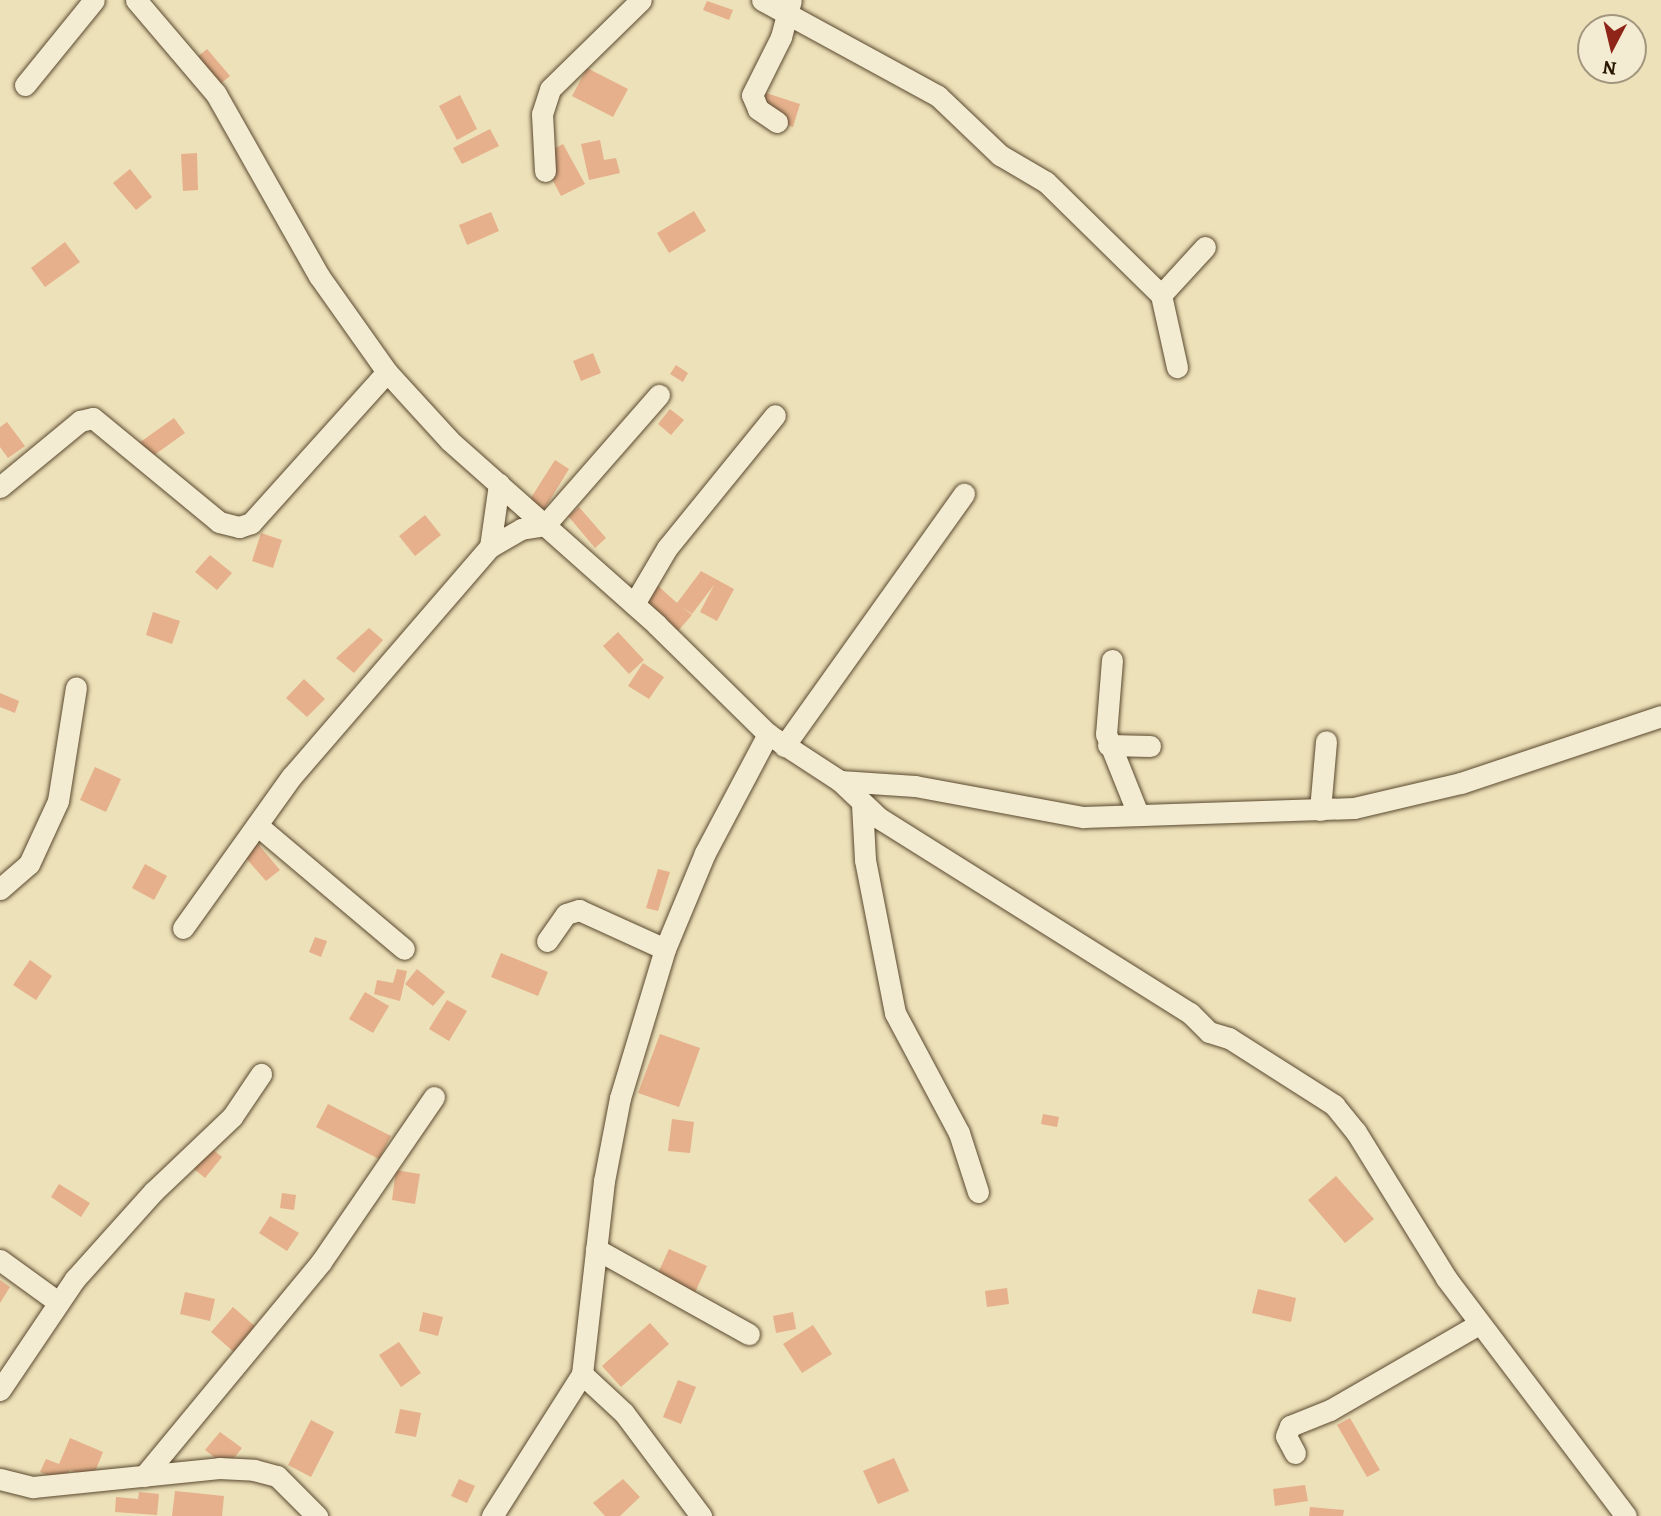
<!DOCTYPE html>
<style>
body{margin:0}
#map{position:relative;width:1661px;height:1516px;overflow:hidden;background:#ede1b9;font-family:Alegreya,serif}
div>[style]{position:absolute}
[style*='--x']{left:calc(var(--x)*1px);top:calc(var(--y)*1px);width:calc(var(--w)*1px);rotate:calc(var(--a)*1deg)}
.building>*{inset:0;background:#e5b08b}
.roads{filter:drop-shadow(0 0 2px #5a492f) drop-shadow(0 0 2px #5a492f)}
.minor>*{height:21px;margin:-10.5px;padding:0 10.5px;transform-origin:10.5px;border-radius:10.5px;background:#f3ecd2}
span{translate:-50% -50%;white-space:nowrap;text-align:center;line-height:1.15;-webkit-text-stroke:6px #f3ecd2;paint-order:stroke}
.north{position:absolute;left:1577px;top:14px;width:70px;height:70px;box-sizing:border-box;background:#f3ecd2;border:2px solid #a2967e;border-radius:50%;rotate:187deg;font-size:19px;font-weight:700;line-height:28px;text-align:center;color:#291601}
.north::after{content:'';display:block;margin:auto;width:24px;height:32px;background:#8f2418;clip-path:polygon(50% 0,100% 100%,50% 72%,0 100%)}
</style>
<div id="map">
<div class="building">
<div style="clip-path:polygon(707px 1px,733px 10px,729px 20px,703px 10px)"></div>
<div style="clip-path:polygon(207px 49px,230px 76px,219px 85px,196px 58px)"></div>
<div style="clip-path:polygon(587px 68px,628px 89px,613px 117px,572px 96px)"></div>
<div style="clip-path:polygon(766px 93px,800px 104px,793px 127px,758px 115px)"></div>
<div style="clip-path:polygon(460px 95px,477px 129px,457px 140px,439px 106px)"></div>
<div style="clip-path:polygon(490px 129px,499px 146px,462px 164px,453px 148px)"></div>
<div style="clip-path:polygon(600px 140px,604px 160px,616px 158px,620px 173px,589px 180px,581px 144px)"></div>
<div style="clip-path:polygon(563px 144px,585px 184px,561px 196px,540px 156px)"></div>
<div style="clip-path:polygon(197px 153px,198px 190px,183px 191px,181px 154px)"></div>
<div style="clip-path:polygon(130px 169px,152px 197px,136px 210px,113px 183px)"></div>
<div style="clip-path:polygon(694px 211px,706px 231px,669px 253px,657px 233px)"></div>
<div style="clip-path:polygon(491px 212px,499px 231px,467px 245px,459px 225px)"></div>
<div style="clip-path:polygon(65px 242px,80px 262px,45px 287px,31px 268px)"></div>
<div style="clip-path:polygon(593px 353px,601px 373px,581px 381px,573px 361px)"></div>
<div style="clip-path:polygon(676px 365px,688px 373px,683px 382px,670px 374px)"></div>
<div style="clip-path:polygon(670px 409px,684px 420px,671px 435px,658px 424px)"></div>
<div style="clip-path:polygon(174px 418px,185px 433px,150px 458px,139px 443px)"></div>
<div style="clip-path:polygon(7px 422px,25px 446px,8px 458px,0 447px,0 427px)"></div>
<div style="clip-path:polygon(555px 460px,569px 469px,542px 513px,527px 504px)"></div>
<div style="clip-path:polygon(579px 507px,606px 538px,595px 548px,568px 516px)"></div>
<div style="clip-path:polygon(425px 515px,441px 535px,415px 556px,399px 536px)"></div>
<div style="clip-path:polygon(261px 533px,282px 540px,273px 568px,252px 561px)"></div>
<div style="clip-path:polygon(210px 555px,232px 573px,217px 590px,195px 572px)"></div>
<div style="clip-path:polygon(701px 571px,734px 589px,717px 621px,700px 612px,714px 585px,692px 614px,681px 606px,692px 615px,677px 632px,641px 601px,656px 584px,677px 603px)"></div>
<div style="clip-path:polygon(153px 612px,180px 621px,172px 644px,146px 635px)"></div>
<div style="clip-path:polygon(369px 628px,383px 640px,354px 673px,336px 658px)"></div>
<div style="clip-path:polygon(618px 632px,644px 660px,629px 674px,603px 646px)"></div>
<div style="clip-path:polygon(643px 663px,664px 677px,649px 699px,628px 686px)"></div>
<div style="clip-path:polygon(304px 679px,325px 699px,307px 717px,286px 698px)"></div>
<div style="clip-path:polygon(0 693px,19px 701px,15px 713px,0 707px)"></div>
<div style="clip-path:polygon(95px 767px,121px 779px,106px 812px,80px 800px)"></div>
<div style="clip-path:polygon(258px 844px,280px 870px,266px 881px,244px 856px)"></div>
<div style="clip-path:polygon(145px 864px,167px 876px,154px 900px,132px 888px)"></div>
<div style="clip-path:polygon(658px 869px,670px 872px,658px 911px,646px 908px)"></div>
<div style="clip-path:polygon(315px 937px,327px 941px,321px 957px,309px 952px)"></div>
<div style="clip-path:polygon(501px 953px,548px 972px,538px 996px,491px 977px)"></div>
<div style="clip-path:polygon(30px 960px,52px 976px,36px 1000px,13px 985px)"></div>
<div style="clip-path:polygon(397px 969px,407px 971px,400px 1001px,374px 994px,377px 980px,393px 983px)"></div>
<div style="clip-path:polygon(417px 969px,445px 992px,433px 1006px,405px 984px)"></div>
<div style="clip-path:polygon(365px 992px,389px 1006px,373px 1033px,349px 1019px)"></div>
<div style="clip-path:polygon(447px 1000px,467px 1011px,449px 1041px,429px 1029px)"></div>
<div style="clip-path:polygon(660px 1034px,700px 1048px,679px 1107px,638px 1093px)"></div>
<div style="clip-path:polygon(328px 1104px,391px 1136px,379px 1159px,316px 1127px)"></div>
<div style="clip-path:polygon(1043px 1114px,1059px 1117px,1057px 1127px,1041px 1124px)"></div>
<div style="clip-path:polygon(672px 1119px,694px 1122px,690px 1153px,668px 1151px)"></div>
<div style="clip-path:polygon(211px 1148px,222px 1157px,205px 1178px,194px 1169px)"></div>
<div style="clip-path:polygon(396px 1170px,420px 1174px,415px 1204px,392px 1200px)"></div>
<div style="clip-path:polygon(1336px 1176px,1374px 1219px,1345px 1243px,1308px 1200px)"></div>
<div style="clip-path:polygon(59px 1184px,90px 1203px,81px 1217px,51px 1197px)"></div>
<div style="clip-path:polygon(282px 1193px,296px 1195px,294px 1210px,280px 1208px)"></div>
<div style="clip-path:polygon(270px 1216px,299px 1233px,287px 1251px,259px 1233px)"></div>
<div style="clip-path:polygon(669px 1249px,707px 1266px,692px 1299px,654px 1282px)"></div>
<div style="clip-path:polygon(0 1280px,10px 1287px,0 1303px)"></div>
<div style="clip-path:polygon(1007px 1288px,1009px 1304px,987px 1307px,985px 1291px)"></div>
<div style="clip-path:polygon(1258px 1289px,1296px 1298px,1291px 1322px,1252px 1313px)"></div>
<div style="clip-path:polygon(185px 1292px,215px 1299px,210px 1321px,180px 1314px)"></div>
<div style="clip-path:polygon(233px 1307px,257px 1328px,235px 1353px,211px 1332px)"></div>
<div style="clip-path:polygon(423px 1312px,443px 1317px,438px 1336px,419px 1331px)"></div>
<div style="clip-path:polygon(793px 1312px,796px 1329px,776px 1333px,773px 1316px)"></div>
<div style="clip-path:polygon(650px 1323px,669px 1344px,621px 1387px,602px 1366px)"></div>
<div style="clip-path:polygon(813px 1325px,832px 1354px,802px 1373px,783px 1344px)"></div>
<div style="clip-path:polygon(399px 1342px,421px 1373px,401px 1387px,379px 1355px)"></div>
<div style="clip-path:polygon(678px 1380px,696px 1387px,681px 1424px,663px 1417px)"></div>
<div style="clip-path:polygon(400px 1409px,421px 1413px,416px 1437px,395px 1433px)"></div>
<div style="clip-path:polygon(1350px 1418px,1380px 1470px,1367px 1477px,1337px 1425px)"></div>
<div style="clip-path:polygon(311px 1420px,334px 1432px,311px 1477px,288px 1465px)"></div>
<div style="clip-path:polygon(220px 1432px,242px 1448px,227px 1467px,205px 1450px)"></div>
<div style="clip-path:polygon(70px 1438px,103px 1452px,92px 1479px,70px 1470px,64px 1482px,40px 1472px,46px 1459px,59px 1464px)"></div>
<div style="clip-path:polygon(894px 1458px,909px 1491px,878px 1504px,863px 1471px)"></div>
<div style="clip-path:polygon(459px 1479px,475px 1486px,467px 1503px,451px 1496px)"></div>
<div style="clip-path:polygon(623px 1479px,640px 1497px,620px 1516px,605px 1516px,593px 1503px)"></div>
<div style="clip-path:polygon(1305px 1485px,1308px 1501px,1275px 1506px,1273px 1489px)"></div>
<div style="clip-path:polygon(175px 1491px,224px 1496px,222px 1516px,172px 1516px)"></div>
<div style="clip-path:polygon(139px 1492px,159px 1494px,157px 1515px,115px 1512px,116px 1497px,138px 1499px)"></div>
<div style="clip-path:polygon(1310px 1507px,1344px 1510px,1343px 1516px,1309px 1516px)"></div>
</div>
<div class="roads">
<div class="minor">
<div style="--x:136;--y:0;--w:123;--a:49.6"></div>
<div style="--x:216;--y:94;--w:209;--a:60.5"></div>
<div style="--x:319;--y:276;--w:118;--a:54.7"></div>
<div style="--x:387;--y:372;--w:93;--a:47.6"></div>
<div style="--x:450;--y:441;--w:277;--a:41.6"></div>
<div style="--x:657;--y:625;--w:156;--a:44.5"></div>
<div style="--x:768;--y:734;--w:86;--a:33.1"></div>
<div style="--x:840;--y:781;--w:75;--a:3.8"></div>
<div style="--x:915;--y:786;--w:171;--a:10.5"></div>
<div style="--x:1083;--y:817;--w:271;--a:-1.9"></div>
<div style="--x:1354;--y:808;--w:110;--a:-13.2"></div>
<div style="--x:1461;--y:783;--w:211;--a:-18.5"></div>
<div style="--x:762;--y:0;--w:200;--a:28.6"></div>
<div style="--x:938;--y:96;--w:86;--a:43.6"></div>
<div style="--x:1000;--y:155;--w:53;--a:30.4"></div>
<div style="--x:1046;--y:182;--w:161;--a:44.5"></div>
<div style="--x:1161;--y:295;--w:74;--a:77.5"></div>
<div style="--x:25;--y:85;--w:109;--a:-50.9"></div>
<div style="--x:777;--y:122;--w:23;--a:-146"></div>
<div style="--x:758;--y:109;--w:15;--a:-113"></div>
<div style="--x:752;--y:95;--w:65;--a:-63.4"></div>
<div style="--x:781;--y:37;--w:38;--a:-75"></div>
<div style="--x:545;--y:171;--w:57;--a:-93"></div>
<div style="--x:542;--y:114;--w:26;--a:-72"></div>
<div style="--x:550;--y:89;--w:127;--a:-44.4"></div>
<div style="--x:1161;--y:295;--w:65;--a:-47.5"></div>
<div style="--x:0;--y:487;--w:104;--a:-39.5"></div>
<div style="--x:80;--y:421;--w:13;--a:-13"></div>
<div style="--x:93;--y:418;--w:163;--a:39.5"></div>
<div style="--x:219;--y:522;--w:21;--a:14"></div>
<div style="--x:239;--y:527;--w:13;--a:-18"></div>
<div style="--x:251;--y:523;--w:203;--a:-48"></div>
<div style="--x:490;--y:547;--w:64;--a:-81.9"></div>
<div style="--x:634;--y:604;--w:65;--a:-59.5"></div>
<div style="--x:667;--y:548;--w:171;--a:-50.9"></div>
<div style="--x:1112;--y:660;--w:74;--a:94.6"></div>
<div style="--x:1106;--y:734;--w:86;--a:68.2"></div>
<div style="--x:1108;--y:745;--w:42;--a:1.4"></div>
<div style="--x:784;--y:746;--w:310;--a:-54.5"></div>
<div style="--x:840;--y:781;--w:54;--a:43.5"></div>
<div style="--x:879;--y:818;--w:367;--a:32.1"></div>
<div style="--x:1190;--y:1013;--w:27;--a:45"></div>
<div style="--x:1209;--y:1032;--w:21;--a:17"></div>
<div style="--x:1229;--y:1038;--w:125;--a:32.5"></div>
<div style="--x:1334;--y:1105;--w:35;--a:51"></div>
<div style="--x:1356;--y:1132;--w:172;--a:58.3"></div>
<div style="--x:1446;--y:1278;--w:298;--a:52.9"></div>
<div style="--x:862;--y:804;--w:56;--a:86.9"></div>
<div style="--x:865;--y:860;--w:156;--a:78.9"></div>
<div style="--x:895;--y:1013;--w:136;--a:61.9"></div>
<div style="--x:959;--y:1133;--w:62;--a:72.1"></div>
<div style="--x:1320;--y:810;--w:69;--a:-85"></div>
<div style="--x:257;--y:825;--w:192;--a:40.1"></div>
<div style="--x:0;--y:889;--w:38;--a:-41"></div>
<div style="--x:29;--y:864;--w:69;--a:-65.3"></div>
<div style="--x:58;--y:801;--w:115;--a:-81"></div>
<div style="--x:183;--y:928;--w:187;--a:-54.4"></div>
<div style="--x:292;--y:776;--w:303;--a:-49.2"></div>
<div style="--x:490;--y:547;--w:36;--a:-30"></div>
<div style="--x:521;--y:529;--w:24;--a:-9"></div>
<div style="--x:545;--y:525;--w:173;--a:-48.8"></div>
<div style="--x:547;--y:941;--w:33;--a:-55"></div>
<div style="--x:566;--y:914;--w:14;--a:-17"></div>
<div style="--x:579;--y:910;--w:94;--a:24.4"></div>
<div style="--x:596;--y:1249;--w:175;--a:29.1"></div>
<div style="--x:0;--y:1260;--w:72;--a:35.9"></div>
<div style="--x:582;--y:1374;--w:57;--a:42.9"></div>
<div style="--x:624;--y:1413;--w:129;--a:53.2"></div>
<div style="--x:0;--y:1390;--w:134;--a:-56"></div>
<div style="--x:75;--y:1279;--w:117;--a:-48.1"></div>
<div style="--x:153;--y:1192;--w:109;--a:-43.5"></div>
<div style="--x:232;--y:1117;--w:52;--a:-56"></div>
<div style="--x:1295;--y:1453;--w:19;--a:-118"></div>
<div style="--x:1286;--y:1436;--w:11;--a:-68"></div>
<div style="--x:1290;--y:1426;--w:43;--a:-21.8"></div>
<div style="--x:1330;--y:1410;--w:172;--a:-30"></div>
<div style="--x:144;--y:1476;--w:278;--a:-50.4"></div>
<div style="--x:321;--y:1262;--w:200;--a:-55.6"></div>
<div style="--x:0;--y:1479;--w:34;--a:14"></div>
<div style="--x:33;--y:1487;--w:187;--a:-5.8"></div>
<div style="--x:219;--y:1468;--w:35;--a:3"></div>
<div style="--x:254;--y:1470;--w:24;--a:15"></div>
<div style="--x:277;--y:1476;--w:57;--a:45"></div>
<div style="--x:492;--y:1516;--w:168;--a:-57.6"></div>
<div style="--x:582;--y:1374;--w:194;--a:-83.5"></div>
<div style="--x:604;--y:1181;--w:85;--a:-79.1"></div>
<div style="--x:620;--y:1098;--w:156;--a:-73.2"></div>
<div style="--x:665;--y:949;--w:104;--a:-67.4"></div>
<div style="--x:705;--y:853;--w:135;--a:-62.1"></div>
</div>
</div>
<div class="north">N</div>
</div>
